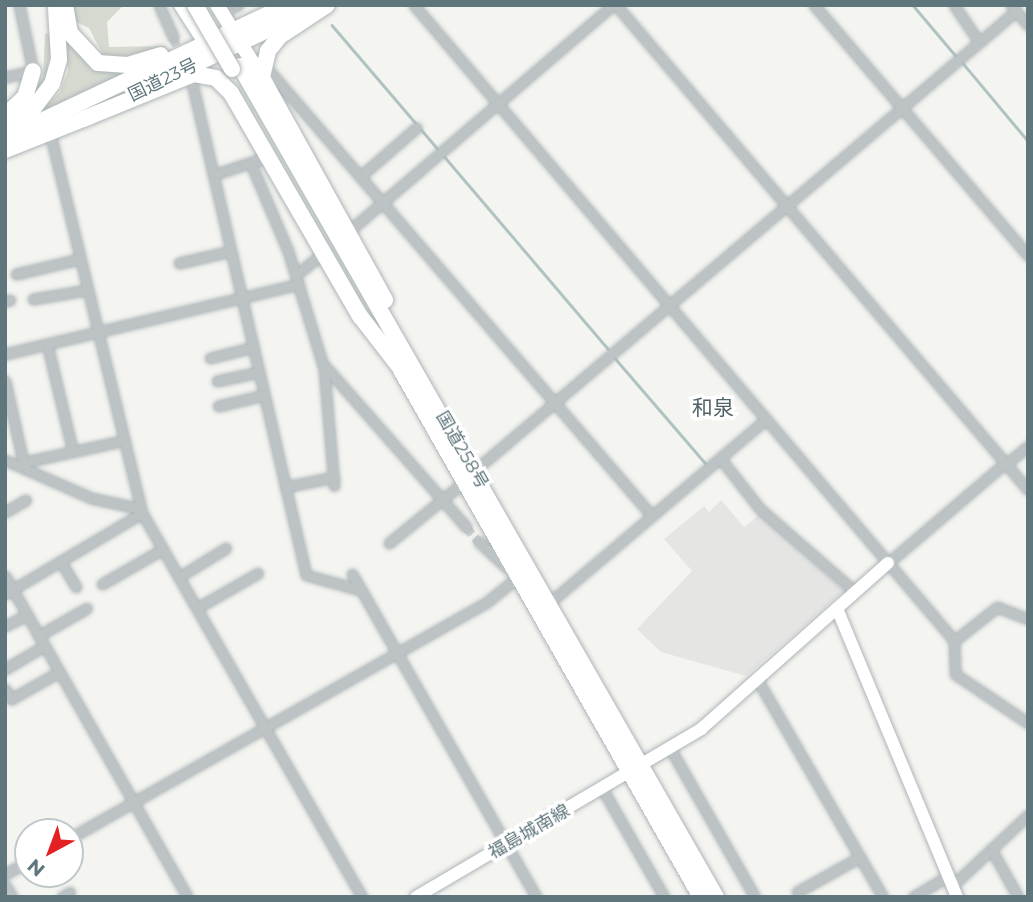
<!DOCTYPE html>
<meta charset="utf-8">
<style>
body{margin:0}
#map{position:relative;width:1033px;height:902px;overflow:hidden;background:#f4f4f0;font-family:Montserrat,"Noto Sans JP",sans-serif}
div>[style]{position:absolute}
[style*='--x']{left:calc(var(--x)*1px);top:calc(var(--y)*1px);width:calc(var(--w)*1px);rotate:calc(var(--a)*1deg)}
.built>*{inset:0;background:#e5e5e4}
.green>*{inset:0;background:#d5d9cf}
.stream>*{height:2.5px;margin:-1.25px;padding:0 1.25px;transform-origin:1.25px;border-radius:1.25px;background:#b0c3c3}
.street-tunnel>*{height:9px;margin-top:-4.5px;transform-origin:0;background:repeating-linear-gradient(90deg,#cfd4d3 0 9px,transparent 0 13.5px)}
.roads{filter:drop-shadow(0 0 2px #adb5b8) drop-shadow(0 0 2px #adb5b8)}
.street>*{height:9px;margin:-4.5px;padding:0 4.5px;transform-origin:4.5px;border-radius:4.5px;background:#bdc3c5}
.secondary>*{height:12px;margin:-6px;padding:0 6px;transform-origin:6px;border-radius:6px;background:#fff}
.primary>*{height:14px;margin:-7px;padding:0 7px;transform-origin:7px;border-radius:7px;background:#fff}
.highway>*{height:16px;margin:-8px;padding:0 8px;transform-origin:8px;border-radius:8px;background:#fff}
.bridges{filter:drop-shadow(0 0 2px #aeb4b6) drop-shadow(0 0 2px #aeb4b6)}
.highway-bridge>*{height:16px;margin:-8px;padding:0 8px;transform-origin:8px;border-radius:8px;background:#fff}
span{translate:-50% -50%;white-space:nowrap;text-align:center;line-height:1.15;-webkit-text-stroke:7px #fff;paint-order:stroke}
.street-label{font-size:18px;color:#5f767c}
.quarter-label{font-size:21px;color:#516267}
.frame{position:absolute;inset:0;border:7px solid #5f767c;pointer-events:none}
.north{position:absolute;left:14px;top:818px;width:70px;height:70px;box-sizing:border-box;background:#fff;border:2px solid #bfc8cb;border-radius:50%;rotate:221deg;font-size:19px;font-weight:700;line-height:28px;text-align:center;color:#5f767c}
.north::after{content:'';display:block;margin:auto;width:24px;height:32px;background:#e42122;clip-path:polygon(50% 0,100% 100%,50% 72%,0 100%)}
</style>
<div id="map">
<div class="built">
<div style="clip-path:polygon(721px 500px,744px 527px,760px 514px,844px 591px,746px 676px,661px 652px,637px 629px,692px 571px,664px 539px,704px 506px,709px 512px)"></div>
</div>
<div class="green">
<div style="clip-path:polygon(73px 5px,124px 5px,107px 22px,109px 47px,168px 46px,139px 58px,103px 55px,89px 28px,74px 21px)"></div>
<div style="clip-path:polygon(53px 33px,45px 88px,20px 110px,43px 78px,45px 34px)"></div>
<div style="clip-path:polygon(65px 34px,89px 65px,125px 75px,34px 117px,60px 92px,68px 71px)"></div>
</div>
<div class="stream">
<div style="--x:913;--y:5;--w:67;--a:49.9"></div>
<div style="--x:332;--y:25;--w:162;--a:49.5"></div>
<div style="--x:962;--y:62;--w:103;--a:50.1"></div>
<div style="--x:444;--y:156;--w:253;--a:49.6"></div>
<div style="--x:615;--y:358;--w:141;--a:49.3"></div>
</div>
<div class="street-tunnel">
<div style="--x:173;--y:37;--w:24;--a:68"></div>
<div style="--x:466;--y:527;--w:20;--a:49"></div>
</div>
<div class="roads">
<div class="street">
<div style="--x:159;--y:5;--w:35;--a:66"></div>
<div style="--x:414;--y:5;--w:822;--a:49.64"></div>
<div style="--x:946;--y:631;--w:13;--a:51"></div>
<div style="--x:954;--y:641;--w:33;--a:88"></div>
<div style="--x:955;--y:674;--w:88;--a:33.9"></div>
<div style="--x:616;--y:5;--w:636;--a:49.65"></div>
<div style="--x:814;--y:5;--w:330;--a:49.5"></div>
<div style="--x:954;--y:5;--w:45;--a:56"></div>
<div style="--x:1011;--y:5;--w:26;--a:50"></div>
<div style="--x:229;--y:9;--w:10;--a:-24"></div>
<div style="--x:264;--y:65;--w:595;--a:49.29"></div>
<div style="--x:5;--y:77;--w:29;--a:-12"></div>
<div style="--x:33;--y:71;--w:67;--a:-102"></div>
<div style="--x:193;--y:87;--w:501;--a:76.96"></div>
<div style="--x:306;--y:575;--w:57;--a:15.3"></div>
<div style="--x:50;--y:133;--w:391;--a:76.4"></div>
<div style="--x:142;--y:513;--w:443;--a:60.2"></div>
<div style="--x:251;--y:164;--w:95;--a:67"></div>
<div style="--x:288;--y:251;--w:123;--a:73"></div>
<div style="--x:324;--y:369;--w:117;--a:85.1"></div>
<div style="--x:213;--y:175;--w:60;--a:-18.4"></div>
<div style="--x:362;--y:175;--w:72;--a:-41"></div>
<div style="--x:348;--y:232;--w:349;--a:-40.6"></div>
<div style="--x:179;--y:263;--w:53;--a:-13"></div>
<div style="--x:16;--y:274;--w:66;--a:-13.2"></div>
<div style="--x:296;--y:275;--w:35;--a:-39"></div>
<div style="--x:33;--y:299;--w:55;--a:-9.5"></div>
<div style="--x:5;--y:301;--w:5;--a:-11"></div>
<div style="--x:47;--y:344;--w:111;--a:76.5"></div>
<div style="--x:5;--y:354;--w:302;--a:-13.4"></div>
<div style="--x:210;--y:358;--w:45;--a:-14"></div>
<div style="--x:323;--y:364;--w:217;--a:48.7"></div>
<div style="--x:5;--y:381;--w:87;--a:77.4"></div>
<div style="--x:217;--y:381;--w:43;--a:-12.1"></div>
<div style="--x:218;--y:406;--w:47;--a:-13.4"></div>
<div style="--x:720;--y:458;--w:65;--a:51.9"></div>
<div style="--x:760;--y:509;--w:125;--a:41.1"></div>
<div style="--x:5;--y:460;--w:94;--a:23.8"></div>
<div style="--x:91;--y:498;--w:51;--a:12.4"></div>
<div style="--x:25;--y:462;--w:98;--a:-12.3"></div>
<div style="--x:1006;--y:464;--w:28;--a:-39"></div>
<div style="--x:474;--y:471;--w:711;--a:-40.32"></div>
<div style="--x:285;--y:487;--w:50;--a:-11.5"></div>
<div style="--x:5;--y:512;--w:24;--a:-30"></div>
<div style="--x:479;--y:542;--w:50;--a:42.6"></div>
<div style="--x:389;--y:543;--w:98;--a:-39.2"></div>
<div style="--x:61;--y:562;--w:29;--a:59"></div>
<div style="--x:888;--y:563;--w:154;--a:-40.5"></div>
<div style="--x:352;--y:574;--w:372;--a:60.3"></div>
<div style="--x:5;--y:576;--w:369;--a:60.4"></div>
<div style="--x:179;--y:577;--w:55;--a:-31.7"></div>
<div style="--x:102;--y:584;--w:70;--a:-29.8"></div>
<div style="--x:5;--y:594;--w:159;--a:-30.6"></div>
<div style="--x:548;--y:604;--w:286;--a:-40.3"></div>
<div style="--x:197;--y:608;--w:70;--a:-29.8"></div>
<div style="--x:5;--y:626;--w:25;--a:-27"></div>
<div style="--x:38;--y:636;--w:56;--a:-29.7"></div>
<div style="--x:954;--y:641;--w:55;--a:-38.3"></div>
<div style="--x:997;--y:607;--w:33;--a:21"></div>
<div style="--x:5;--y:669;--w:45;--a:-30.5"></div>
<div style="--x:757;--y:679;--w:252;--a:60"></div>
<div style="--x:5;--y:689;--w:12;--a:59"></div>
<div style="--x:11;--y:699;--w:55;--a:-29.4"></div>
<div style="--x:671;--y:750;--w:169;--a:60.3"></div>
<div style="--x:603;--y:790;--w:123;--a:60.3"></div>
<div style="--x:70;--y:838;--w:479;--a:-29.5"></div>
<div style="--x:487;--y:602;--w:40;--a:-39"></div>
<div style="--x:991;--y:849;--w:55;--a:60.6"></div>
<div style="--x:5;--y:874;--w:26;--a:-28"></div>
<div style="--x:5;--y:885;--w:14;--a:60"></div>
<div style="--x:952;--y:886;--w:104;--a:-43.1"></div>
<div style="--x:797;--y:892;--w:72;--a:-29.1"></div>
<div style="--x:62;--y:897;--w:9;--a:-32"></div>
<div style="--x:913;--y:897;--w:41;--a:-31"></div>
</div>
<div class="secondary">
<div style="--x:838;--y:611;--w:310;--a:67.4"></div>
<div style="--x:416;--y:897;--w:331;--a:-30.5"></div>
<div style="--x:701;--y:729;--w:250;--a:-41.6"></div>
</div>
<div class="primary">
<div style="--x:181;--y:5;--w:40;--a:57.1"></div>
<div style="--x:203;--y:39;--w:14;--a:21"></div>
<div style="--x:217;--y:5;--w:86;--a:58.3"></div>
<div style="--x:282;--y:16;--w:26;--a:-25"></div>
</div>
<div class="highway">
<div style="--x:65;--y:5;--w:28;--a:80"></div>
<div style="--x:70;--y:33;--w:41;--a:47"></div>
<div style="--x:98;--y:63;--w:30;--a:4"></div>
<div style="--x:128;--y:65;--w:34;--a:-17"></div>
<div style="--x:327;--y:5;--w:56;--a:146.6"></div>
<div style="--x:280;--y:36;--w:19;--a:129"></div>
<div style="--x:268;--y:51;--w:28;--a:103"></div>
<div style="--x:262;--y:78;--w:254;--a:61"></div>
<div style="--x:240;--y:66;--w:958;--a:60.2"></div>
<div style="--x:180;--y:71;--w:127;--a:-25.2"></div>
<div style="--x:5;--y:116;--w:28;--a:-44"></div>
<div style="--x:25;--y:97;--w:27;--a:-73"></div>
<div style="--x:83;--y:119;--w:120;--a:-22.1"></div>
<div style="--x:194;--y:74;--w:22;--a:10"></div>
<div style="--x:216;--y:78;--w:21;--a:45"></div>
<div style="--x:231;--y:93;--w:258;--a:60"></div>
<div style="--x:360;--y:316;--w:62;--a:52.2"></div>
<div style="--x:5;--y:125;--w:32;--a:-30"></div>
<div style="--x:33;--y:109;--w:31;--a:-53"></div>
<div style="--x:52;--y:84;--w:26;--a:-74"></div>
<div style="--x:59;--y:59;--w:51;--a:-93.4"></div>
<div style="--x:5;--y:138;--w:313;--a:-25.2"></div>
<div style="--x:5;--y:150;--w:92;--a:-21.6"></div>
<div style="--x:401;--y:370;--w:606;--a:60.35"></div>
</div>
</div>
<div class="bridges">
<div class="highway-bridge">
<div style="--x:195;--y:5;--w:74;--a:60"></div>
</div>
</div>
<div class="street-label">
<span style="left:163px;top:80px;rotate:-26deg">国道23号</span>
<span style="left:462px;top:450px;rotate:60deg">国道258号</span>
<span style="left:529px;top:832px;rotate:-30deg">福島城南線</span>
</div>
<div class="quarter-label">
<span style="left:713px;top:408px">和泉</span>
</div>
<div class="frame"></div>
<div class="north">N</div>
</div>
